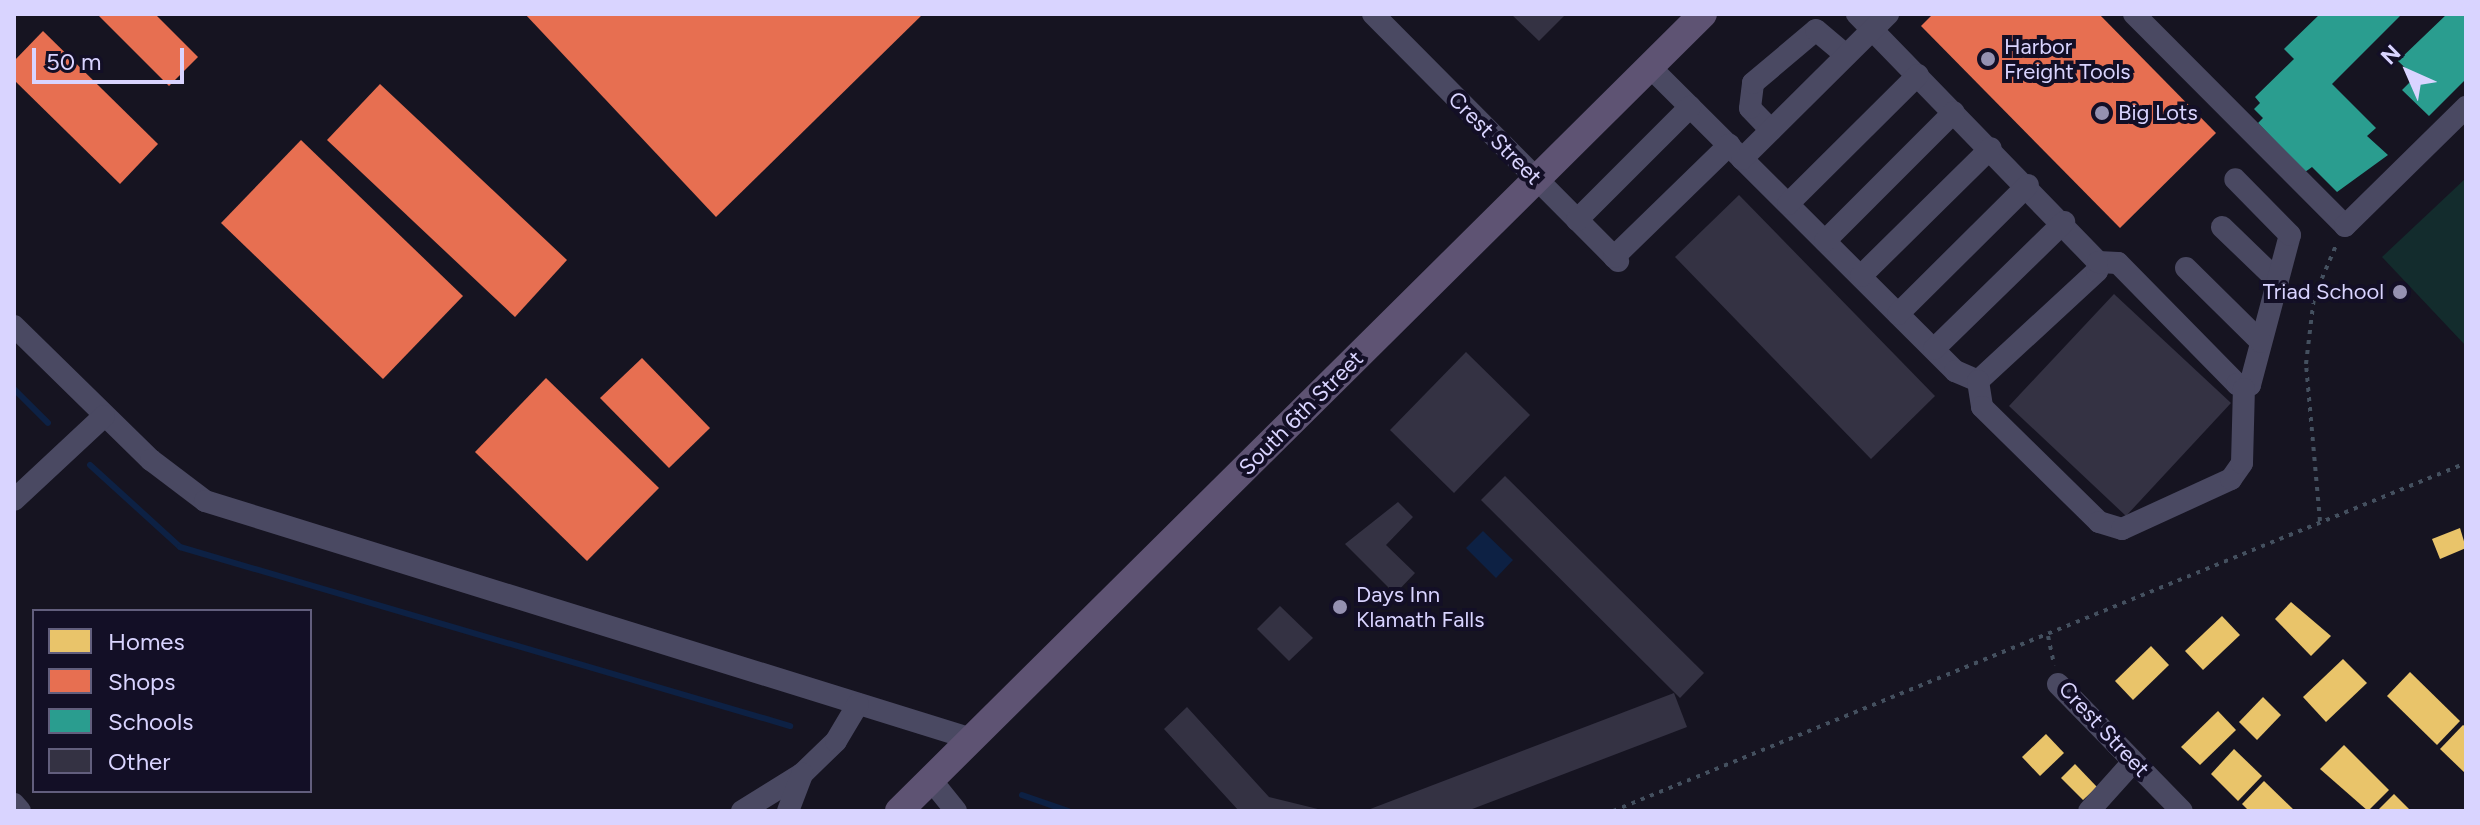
<!DOCTYPE html>
<style>
body{margin:0}
#map{position:relative;width:2480px;height:825px;overflow:hidden;background:#161421;font-family:Figtree,sans-serif}
div>[style]{position:absolute}
[style*='--x']{left:calc(var(--x)*1px);top:calc(var(--y)*1px);width:calc(var(--w)*1px);rotate:calc(var(--a)*1deg)}
.green>*{inset:0;background:#132c2d}
.water>*{inset:0;background:#0d2144}
.homes>*{inset:0;background:#e9c46a}
.shops>*{inset:0;background:#e76f51}
.schools>*{inset:0;background:#2a9d8f}
.stream>*{height:6px;margin:-3px;padding:0 3px;transform-origin:3px;border-radius:3px;background:#0d2144}
.building>*{inset:0;background:#343243}
.path>*{height:4px;margin-top:-2px;transform-origin:0;background:repeating-linear-gradient(90deg,#44505f 0 4px,transparent 0 10px)}
.minor>*{height:22px;margin:-11px;padding:0 11px;transform-origin:11px;border-radius:11px;background:#4a4962}
.major>*{height:28px;margin:-14px;padding:0 14px;transform-origin:14px;border-radius:14px;background:#5e5373}
.dots>*{width:22px;height:22px;translate:-50% -50%;box-sizing:border-box;border:4px solid #130f26;border-radius:50%}
span{translate:-50% -50%;white-space:nowrap;text-align:center;line-height:1.15;-webkit-text-stroke:8px #130f26;paint-order:stroke}
.poi-label{font-size:22px;color:#d9d4ff}
.left{translate:0 -50%;text-align:left}
.right{translate:-100% -50%;text-align:right}
.street-label{font-size:22px;color:#d9d4ff}
.frame{position:absolute;inset:0;border:16px solid #d9d4ff;pointer-events:none}
.legend{position:absolute;left:32px;top:609px;width:280px;height:184px;box-sizing:border-box;background:#130f26;border:2px solid #625e7d;margin:0;padding:10px 14px;list-style:none;font-size:24px;color:#d9d4ff}
.legend li{display:flex;align-items:center;gap:16px;height:40px}
.legend b{width:40px;border:2px solid #625e7d}
.north{position:absolute;left:2368px;top:32px;width:80px;height:80px;-webkit-text-stroke:6px #130f26;paint-order:stroke;rotate:315deg;font-size:22px;font-weight:700;line-height:32px;text-align:center;color:#d9d4ff}
.north::after{content:'';display:block;margin:auto;width:28px;height:36px;background:#d9d4ff;clip-path:polygon(50% 0,100% 100%,50% 72%,0 100%)}
.scale{position:absolute;left:32px;top:48px;width:152px;height:36px;box-sizing:border-box;border:4px solid #d9d4ff;border-top:0;padding-left:10px;font-size:24px;line-height:28px;white-space:nowrap;color:#d9d4ff;-webkit-text-stroke:6px #130f26;paint-order:stroke}
</style>
<div id="map">
<div class="green">
<div style="clip-path:polygon(2466px 178px,2466px 346px,2382px 257px)"></div>
</div>
<div class="water">
<div style="clip-path:polygon(1483px 531px,1513px 560px,1496px 578px,1466px 548px)"></div>
</div>
<div class="homes">
<div style="clip-path:polygon(2460px 528px,2466px 548px,2440px 559px,2432px 539px)"></div>
<div style="clip-path:polygon(2291px 602px,2331px 636px,2311px 656px,2275px 619px)"></div>
<div style="clip-path:polygon(2222px 616px,2240px 635px,2203px 670px,2185px 651px)"></div>
<div style="clip-path:polygon(2151px 646px,2169px 665px,2133px 700px,2115px 681px)"></div>
<div style="clip-path:polygon(2343px 659px,2367px 683px,2326px 722px,2303px 697px)"></div>
<div style="clip-path:polygon(2410px 672px,2460px 721px,2437px 745px,2387px 696px)"></div>
<div style="clip-path:polygon(2263px 697px,2281px 715px,2257px 740px,2239px 722px)"></div>
<div style="clip-path:polygon(2218px 711px,2236px 730px,2200px 765px,2181px 747px)"></div>
<div style="clip-path:polygon(2463px 725px,2466px 727px,2466px 774px,2440px 749px)"></div>
<div style="clip-path:polygon(2046px 734px,2064px 753px,2040px 776px,2022px 757px)"></div>
<div style="clip-path:polygon(2344px 745px,2389px 790px,2368px 811px,2320px 769px)"></div>
<div style="clip-path:polygon(2234px 749px,2262px 776px,2238px 801px,2211px 774px)"></div>
<div style="clip-path:polygon(2075px 764px,2097px 787px,2083px 800px,2061px 778px)"></div>
<div style="clip-path:polygon(2264px 781px,2295px 811px,2249px 811px,2242px 804px)"></div>
<div style="clip-path:polygon(2394px 794px,2411px 811px,2377px 811px)"></div>
</div>
<div class="shops">
<div style="clip-path:polygon(97px 14px,155px 14px,198px 57px,169px 86px)"></div>
<div style="clip-path:polygon(525px 14px,923px 14px,716px 217px)"></div>
<div style="clip-path:polygon(1933px 14px,2099px 14px,2216px 133px,2120px 228px,1921px 26px)"></div>
<div style="clip-path:polygon(43px 31px,158px 144px,120px 184px,14px 80px,14px 61px)"></div>
<div style="clip-path:polygon(380px 84px,567px 260px,515px 317px,327px 140px)"></div>
<div style="clip-path:polygon(301px 140px,463px 296px,383px 379px,221px 223px)"></div>
<div style="clip-path:polygon(642px 358px,710px 428px,669px 468px,600px 398px)"></div>
<div style="clip-path:polygon(546px 378px,659px 488px,587px 561px,475px 452px)"></div>
</div>
<div class="schools">
<div style="clip-path:polygon(2320px 14px,2402px 14px,2332px 84px,2376px 128px,2367px 136px,2388px 155px,2337px 192px,2312px 167px,2305px 172px,2258px 123px,2263px 118px,2254px 109px,2260px 103px,2255px 97px,2294px 59px,2284px 49px)"></div>
<div style="clip-path:polygon(2447px 14px,2466px 14px,2466px 79px,2429px 116px,2402px 90px,2415px 77px,2398px 61px)"></div>
</div>
<div class="stream">
<div style="--x:14;--y:389;--w:48;--a:45"></div>
<div style="--x:90;--y:465;--w:122;--a:42.3"></div>
<div style="--x:180;--y:547;--w:636;--a:16.35"></div>
<div style="--x:1022;--y:795;--w:49;--a:19.2"></div>
</div>
<div class="building">
<div style="clip-path:polygon(1511px 14px,1566px 14px,1539px 41px)"></div>
<div style="clip-path:polygon(1739px 195px,1935px 396px,1871px 459px,1675px 257px)"></div>
<div style="clip-path:polygon(2114px 294px,2231px 403px,2126px 516px,2009px 406px)"></div>
<div style="clip-path:polygon(1466px 352px,1530px 415px,1454px 493px,1390px 430px)"></div>
<div style="clip-path:polygon(1505px 476px,1704px 673px,1680px 698px,1481px 500px)"></div>
<div style="clip-path:polygon(1398px 502px,1413px 517px,1386px 545px,1415px 573px,1395px 594px,1345px 544px)"></div>
<div style="clip-path:polygon(1280px 606px,1313px 638px,1289px 661px,1257px 629px)"></div>
<div style="clip-path:polygon(1674px 693px,1687px 727px,1467px 811px,1365px 811px)"></div>
<div style="clip-path:polygon(1187px 707px,1269px 797px,1326px 811px,1239px 811px,1164px 729px)"></div>
</div>
<div class="path">
<div style="--x:2320;--y:521;--w:158;--a:-95.1"></div>
<div style="--x:2306;--y:364;--w:67;--a:-83.2"></div>
<div style="--x:2314;--y:297;--w:59;--a:-66.9"></div>
<div style="--x:2048;--y:636;--w:30;--a:78"></div>
<div style="--x:1613;--y:811;--w:921;--a:-22.19"></div>
</div>
<div class="minor">
<div style="--x:1373;--y:14;--w:348;--a:45.2"></div>
<div style="--x:2134;--y:14;--w:299;--a:45.1"></div>
<div style="--x:2345;--y:226;--w:170;--a:-44.5"></div>
<div style="--x:1650;--y:67;--w:431;--a:44.9"></div>
<div style="--x:1955;--y:371;--w:25;--a:23"></div>
<div style="--x:1978;--y:381;--w:162;--a:-42.7"></div>
<div style="--x:2097;--y:271;--w:9;--a:-84"></div>
<div style="--x:2098;--y:262;--w:346;--a:-134.2"></div>
<div style="--x:1771;--y:130;--w:30;--a:-134"></div>
<div style="--x:1750;--y:108;--w:25;--a:-83"></div>
<div style="--x:1753;--y:83;--w:82;--a:-40.1"></div>
<div style="--x:1816;--y:30;--w:39;--a:40"></div>
<div style="--x:1742;--y:159;--w:206;--a:-44.8"></div>
<div style="--x:1788;--y:204;--w:183;--a:-44.8"></div>
<div style="--x:1577;--y:220;--w:160;--a:-45"></div>
<div style="--x:2222;--y:227;--w:78;--a:44"></div>
<div style="--x:1825;--y:241;--w:182;--a:-45"></div>
<div style="--x:1614;--y:257;--w:161;--a:-44.2"></div>
<div style="--x:2098;--y:262;--w:20;--a:3"></div>
<div style="--x:2118;--y:263;--w:170;--a:45.5"></div>
<div style="--x:2237;--y:384;--w:13;--a:4"></div>
<div style="--x:2250;--y:385;--w:155;--a:-75.1"></div>
<div style="--x:2290;--y:235;--w:78;--a:-134.5"></div>
<div style="--x:2186;--y:268;--w:105;--a:44.6"></div>
<div style="--x:1861;--y:276;--w:182;--a:-44.6"></div>
<div style="--x:1898;--y:314;--w:183;--a:-44.8"></div>
<div style="--x:14;--y:326;--w:192;--a:44.4"></div>
<div style="--x:151;--y:460;--w:68;--a:37.2"></div>
<div style="--x:205;--y:501;--w:803;--a:17.24"></div>
<div style="--x:1934;--y:349;--w:182;--a:-44.3"></div>
<div style="--x:1978;--y:381;--w:26;--a:81"></div>
<div style="--x:1982;--y:407;--w:164;--a:44.5"></div>
<div style="--x:2099;--y:522;--w:24;--a:17"></div>
<div style="--x:2122;--y:529;--w:120;--a:-24.6"></div>
<div style="--x:2231;--y:479;--w:19;--a:-55"></div>
<div style="--x:2242;--y:463;--w:74;--a:-88.5"></div>
<div style="--x:14;--y:500;--w:123;--a:-43"></div>
<div style="--x:2058;--y:684;--w:177;--a:45.7"></div>
<div style="--x:931;--y:780;--w:40;--a:51"></div>
<div style="--x:14;--y:804;--w:9;--a:49"></div>
<div style="--x:742;--y:811;--w:70;--a:-31.7"></div>
<div style="--x:802;--y:774;--w:47;--a:-44.1"></div>
<div style="--x:836;--y:741;--w:43;--a:-59.3"></div>
<div style="--x:788;--y:811;--w:40;--a:-69"></div>
<div style="--x:2089;--y:811;--w:66;--a:-48.1"></div>
</div>
<div class="major">
<div style="--x:899;--y:811;--w:1132;--a:-44.75"></div>
</div>
<div class="dots">
<div style="left:1988px;top:59px;background:#9591b1"></div>
<div style="left:2102px;top:113px;background:#9591b1"></div>
<div style="left:2400px;top:292px;background:#9591b1"></div>
<div style="left:1340px;top:607px;background:#9591b1"></div>
</div>
<div class="poi-label">
<span class="left" style="left:2004px;top:59px">Harbor<br>Freight Tools</span>
<span class="left" style="left:2118px;top:113px">Big Lots</span>
<span class="right" style="left:2384px;top:292px">Triad School</span>
<span class="left" style="left:1356px;top:607px">Days Inn<br>Klamath Falls</span>
</div>
<div class="street-label">
<span style="left:1495px;top:138px;rotate:45deg">Crest Street</span>
<span style="left:1301px;top:413px;rotate:-45deg">South 6th Street</span>
<span style="left:2104px;top:729px;rotate:47deg">Crest Street</span>
</div>
<div class="frame"></div>
<ul class="legend">
<li><b style="height:22px;background:#e9c46a"></b>Homes</li>
<li><b style="height:22px;background:#e76f51"></b>Shops</li>
<li><b style="height:22px;background:#2a9d8f"></b>Schools</li>
<li><b style="height:22px;background:#343243"></b>Other</li>
</ul>
<div class="north">N</div>
<div class="scale">50 m</div>
</div>
